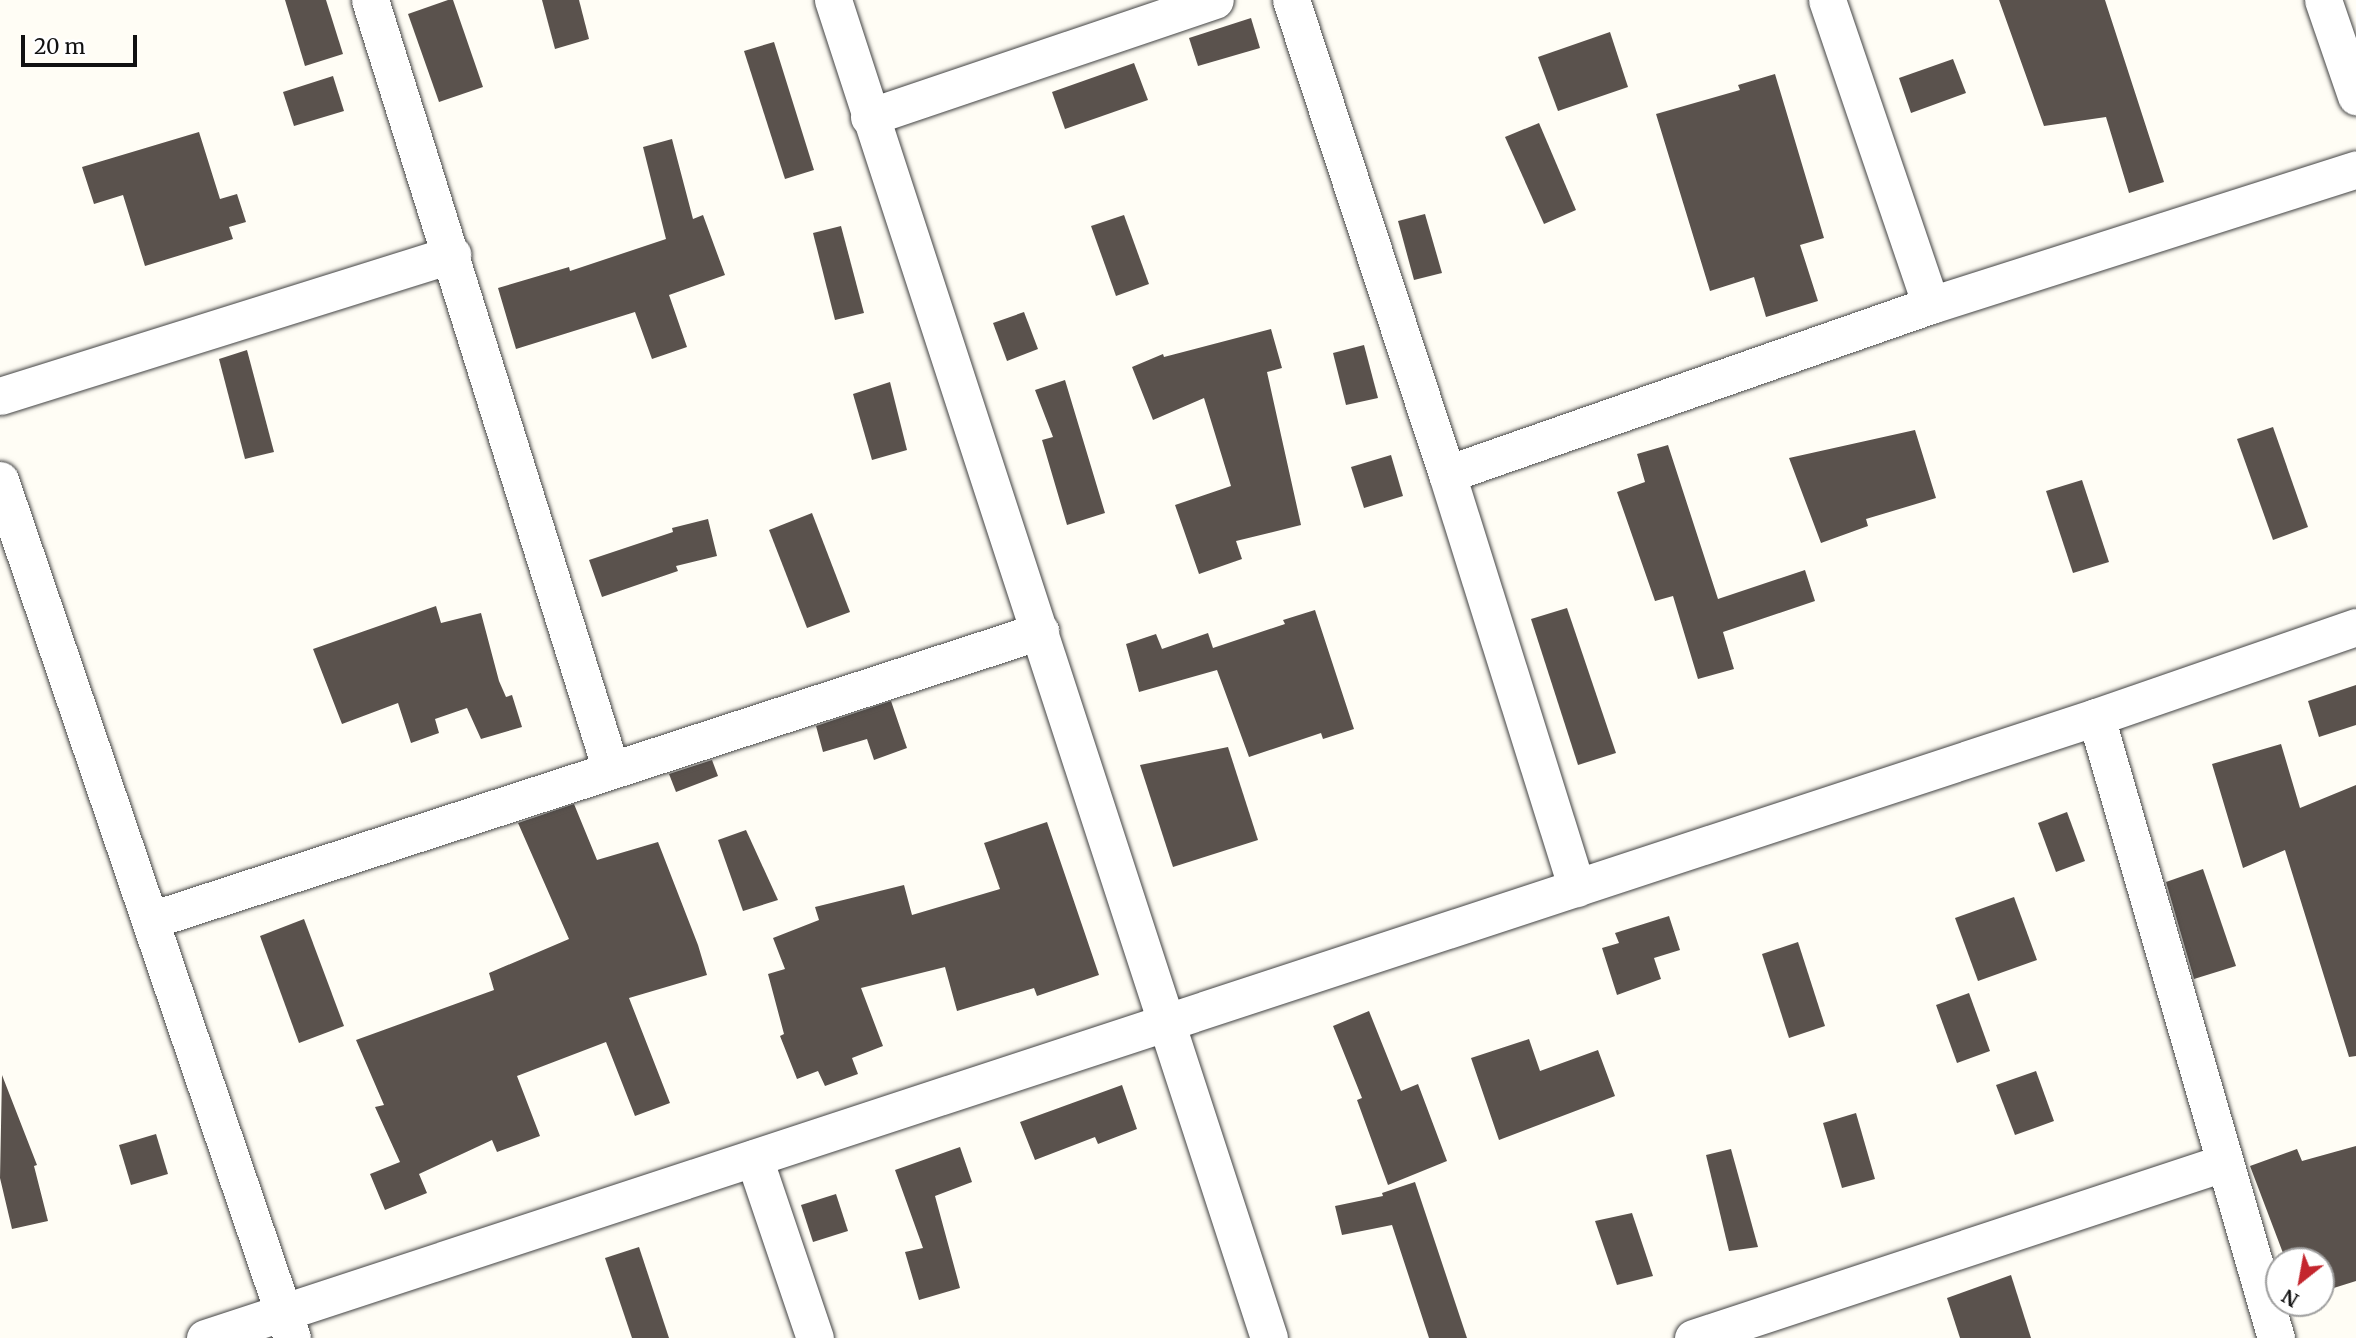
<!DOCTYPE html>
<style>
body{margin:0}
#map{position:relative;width:2356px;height:1338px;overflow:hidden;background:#fffdf5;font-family:Merriweather,serif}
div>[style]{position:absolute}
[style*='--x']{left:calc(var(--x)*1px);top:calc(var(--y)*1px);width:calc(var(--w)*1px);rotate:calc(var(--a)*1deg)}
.building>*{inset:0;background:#5a524d}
.roads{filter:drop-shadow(0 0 2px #444) drop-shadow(0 0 2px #444)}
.minor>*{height:37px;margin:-18.5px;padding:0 18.5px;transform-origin:18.5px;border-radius:18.5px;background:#fff}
span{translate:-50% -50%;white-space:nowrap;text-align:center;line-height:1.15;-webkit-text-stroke:7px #fff;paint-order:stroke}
.north{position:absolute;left:2265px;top:1247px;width:70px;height:70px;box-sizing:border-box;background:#fff;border:2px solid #a0a0a0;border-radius:50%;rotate:211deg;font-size:19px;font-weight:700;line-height:28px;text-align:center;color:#111}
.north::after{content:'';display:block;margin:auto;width:24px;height:32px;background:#c4262e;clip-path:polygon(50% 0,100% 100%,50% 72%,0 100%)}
.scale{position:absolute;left:21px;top:35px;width:116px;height:32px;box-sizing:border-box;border:4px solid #111;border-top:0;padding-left:9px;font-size:21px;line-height:24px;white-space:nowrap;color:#111;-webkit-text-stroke:5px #fff;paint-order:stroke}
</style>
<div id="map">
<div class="building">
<div style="clip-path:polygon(285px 0,326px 0,343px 54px,305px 66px)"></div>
<div style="clip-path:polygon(448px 0,453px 0,483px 87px,439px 102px,408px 14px)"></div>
<div style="clip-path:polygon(542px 0,579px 0,589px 39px,555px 49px)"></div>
<div style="clip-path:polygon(1999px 0,2105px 0,2164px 182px,2129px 193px,2106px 117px,2044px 126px)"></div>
<div style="clip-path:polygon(1251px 18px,1260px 48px,1198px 66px,1189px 38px)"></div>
<div style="clip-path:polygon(1610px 32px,1628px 87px,1558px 111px,1538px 57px)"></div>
<div style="clip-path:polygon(774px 42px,814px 170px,785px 179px,744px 51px)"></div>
<div style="clip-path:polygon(1953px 59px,1966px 93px,1911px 113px,1899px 78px)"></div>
<div style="clip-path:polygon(1134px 63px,1148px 100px,1065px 129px,1052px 92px)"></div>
<div style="clip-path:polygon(1775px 74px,1824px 238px,1800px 245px,1818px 301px,1766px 317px,1754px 277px,1710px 291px,1656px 114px,1740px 90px,1738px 85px)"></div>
<div style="clip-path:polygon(333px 76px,344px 111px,294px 126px,283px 92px)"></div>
<div style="clip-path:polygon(1539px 123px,1576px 210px,1544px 224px,1505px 137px)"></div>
<div style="clip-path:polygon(199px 132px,220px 199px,237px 194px,246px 222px,229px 227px,233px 239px,145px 266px,123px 195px,94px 204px,82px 167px)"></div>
<div style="clip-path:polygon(672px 139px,693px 219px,703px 215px,725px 275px,669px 295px,687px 347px,652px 359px,635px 312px,516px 349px,498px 288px,569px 267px,570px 271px,666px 239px,643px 147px)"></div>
<div style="clip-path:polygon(1425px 214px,1442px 273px,1414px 280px,1398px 221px)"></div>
<div style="clip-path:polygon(1124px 215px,1149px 284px,1116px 296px,1091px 226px)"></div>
<div style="clip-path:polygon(841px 226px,864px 313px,835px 320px,813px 233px)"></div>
<div style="clip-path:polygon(1024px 312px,1038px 349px,1007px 361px,993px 323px)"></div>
<div style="clip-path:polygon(1271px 329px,1282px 368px,1267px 372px,1301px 525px,1236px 541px,1242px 559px,1199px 574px,1175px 505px,1231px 486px,1204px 398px,1153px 420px,1132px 367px,1163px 354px,1164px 357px)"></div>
<div style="clip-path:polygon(1364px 345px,1378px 398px,1346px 405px,1333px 353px)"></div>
<div style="clip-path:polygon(247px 350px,274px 452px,245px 459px,219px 359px)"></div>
<div style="clip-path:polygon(1065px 380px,1105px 513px,1067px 525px,1042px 440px,1053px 437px,1035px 390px)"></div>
<div style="clip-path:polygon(890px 382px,907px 450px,872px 460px,853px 394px)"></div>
<div style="clip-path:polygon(2273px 427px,2308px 527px,2273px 540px,2237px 439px)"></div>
<div style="clip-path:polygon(1915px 430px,1936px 498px,1866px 519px,1868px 526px,1821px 543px,1789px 458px)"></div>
<div style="clip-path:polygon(1668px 445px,1718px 599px,1805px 570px,1815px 601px,1723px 632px,1734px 669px,1698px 679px,1673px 596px,1655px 601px,1617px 492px,1645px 482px,1637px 454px)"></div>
<div style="clip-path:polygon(1391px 455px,1403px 496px,1364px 508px,1351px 467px)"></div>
<div style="clip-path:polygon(2082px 480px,2109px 562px,2073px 573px,2046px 491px)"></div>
<div style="clip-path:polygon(812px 513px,850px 612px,807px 628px,769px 530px)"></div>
<div style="clip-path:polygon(708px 519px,717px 556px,676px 566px,678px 571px,602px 597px,589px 560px,673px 532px,672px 528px)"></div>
<div style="clip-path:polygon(436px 606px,441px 623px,481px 613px,499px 681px,506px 697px,512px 695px,522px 727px,481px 739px,467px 708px,435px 719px,439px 733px,411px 743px,398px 703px,342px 724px,313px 649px)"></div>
<div style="clip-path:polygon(1567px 608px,1616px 753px,1578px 765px,1531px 619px)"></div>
<div style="clip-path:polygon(1315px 610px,1354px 729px,1323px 739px,1321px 733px,1249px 757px,1217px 670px,1139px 692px,1126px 644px,1156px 634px,1162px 649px,1208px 633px,1213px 648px,1285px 624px,1283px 620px)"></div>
<div style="clip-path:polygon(2356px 685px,2356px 725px,2319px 737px,2308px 701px)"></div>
<div style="clip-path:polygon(891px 701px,907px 748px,874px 760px,867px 739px,823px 752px,816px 726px)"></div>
<div style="clip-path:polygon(2281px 744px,2300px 808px,2356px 785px,2356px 1056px,2349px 1057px,2285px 850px,2243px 868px,2212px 764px)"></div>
<div style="clip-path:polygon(1228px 747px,1258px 840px,1173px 867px,1140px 765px)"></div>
<div style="clip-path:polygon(712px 760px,718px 776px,676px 792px,669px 774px)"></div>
<div style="clip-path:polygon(574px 804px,597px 860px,658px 842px,698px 945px,707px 975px,629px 998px,670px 1103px,635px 1116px,606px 1042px,517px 1076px,540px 1136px,497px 1152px,492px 1140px,419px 1174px,427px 1193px,385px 1210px,370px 1174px,400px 1162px,375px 1107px,384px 1105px,356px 1040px,494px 990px,489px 973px,569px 939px,518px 823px)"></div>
<div style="clip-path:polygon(2067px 812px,2085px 861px,2056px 872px,2038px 823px)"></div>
<div style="clip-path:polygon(1047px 822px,1099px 975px,1037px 996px,1034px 988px,957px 1011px,945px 967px,861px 988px,883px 1046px,852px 1058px,858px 1074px,825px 1086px,818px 1071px,797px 1079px,780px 1036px,784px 1034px,768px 974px,785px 969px,773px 938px,819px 920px,815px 907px,904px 885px,912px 915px,1000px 889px,984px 843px)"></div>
<div style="clip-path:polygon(746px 830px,778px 900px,743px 911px,718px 840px)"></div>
<div style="clip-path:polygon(2203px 869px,2236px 966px,2194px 979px,2166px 882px)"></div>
<div style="clip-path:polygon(2014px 897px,2037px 960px,1978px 981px,1955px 918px)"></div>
<div style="clip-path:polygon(1669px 916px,1680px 950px,1654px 958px,1661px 979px,1617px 995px,1602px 948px,1619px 943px,1615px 933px)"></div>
<div style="clip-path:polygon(304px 919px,344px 1026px,299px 1043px,260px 936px)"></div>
<div style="clip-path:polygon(1798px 942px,1825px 1026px,1789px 1038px,1762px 954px)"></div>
<div style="clip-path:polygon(1969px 993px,1990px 1051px,1957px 1063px,1936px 1005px)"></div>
<div style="clip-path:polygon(1369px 1011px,1401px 1091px,1418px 1084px,1447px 1161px,1388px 1185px,1357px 1100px,1362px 1098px,1333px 1026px)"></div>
<div style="clip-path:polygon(1529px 1039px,1540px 1071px,1598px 1050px,1615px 1096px,1499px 1140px,1471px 1058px)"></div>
<div style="clip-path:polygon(2036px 1071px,2054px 1121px,2015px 1135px,1996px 1085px)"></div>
<div style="clip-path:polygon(2px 1075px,37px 1165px,34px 1166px,48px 1221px,12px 1229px,0 1178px)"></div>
<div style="clip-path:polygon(1122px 1085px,1137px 1129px,1098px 1144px,1095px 1137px,1035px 1160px,1020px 1122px)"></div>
<div style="clip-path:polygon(1856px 1113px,1875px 1179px,1842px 1188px,1823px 1123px)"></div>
<div style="clip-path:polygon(156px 1134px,168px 1174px,131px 1185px,119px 1145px)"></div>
<div style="clip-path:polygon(2356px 1146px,2356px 1281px,2321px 1292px,2321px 1261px,2286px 1261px,2250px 1166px,2297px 1149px,2302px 1161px)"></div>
<div style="clip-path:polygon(960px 1147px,972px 1182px,935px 1196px,960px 1288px,919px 1300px,905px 1252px,923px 1248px,895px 1170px)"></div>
<div style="clip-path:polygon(1731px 1149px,1758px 1247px,1729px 1251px,1706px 1155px)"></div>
<div style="clip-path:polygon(1415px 1182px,1467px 1338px,1429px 1338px,1392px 1225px,1342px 1235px,1335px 1206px,1383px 1196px,1382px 1193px)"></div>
<div style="clip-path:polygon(836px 1194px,848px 1231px,813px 1242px,801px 1205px)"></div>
<div style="clip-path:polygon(1632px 1213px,1653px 1276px,1617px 1285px,1595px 1221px)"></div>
<div style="clip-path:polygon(639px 1247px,669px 1338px,632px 1338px,605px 1258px)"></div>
<div style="clip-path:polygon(2011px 1275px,2031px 1338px,1960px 1338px,1947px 1298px)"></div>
</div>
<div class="roads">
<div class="minor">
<div style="--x:370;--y:0;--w:807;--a:72.62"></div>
<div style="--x:833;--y:0;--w:1407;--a:71.95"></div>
<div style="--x:1291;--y:0;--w:499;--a:71.8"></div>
<div style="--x:1447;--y:474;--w:434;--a:72.6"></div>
<div style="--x:1827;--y:0;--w:322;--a:71.2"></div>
<div style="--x:2323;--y:0;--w:102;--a:71"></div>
<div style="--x:869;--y:117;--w:365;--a:-18.7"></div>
<div style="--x:0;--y:396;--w:474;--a:-17.4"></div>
<div style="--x:1447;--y:474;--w:513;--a:-19.25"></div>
<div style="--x:1931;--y:305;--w:446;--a:-17.7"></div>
<div style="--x:0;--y:480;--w:906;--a:71.21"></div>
<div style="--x:2096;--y:717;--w:647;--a:73.84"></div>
<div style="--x:151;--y:920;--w:935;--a:-18.01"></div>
<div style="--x:754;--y:1158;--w:190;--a:71.3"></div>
<div style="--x:205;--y:1338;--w:1990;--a:-18.18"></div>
<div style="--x:2096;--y:717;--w:275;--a:-19.1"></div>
<div style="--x:1693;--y:1338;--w:558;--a:-18.27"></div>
</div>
</div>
<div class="north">N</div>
<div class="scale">20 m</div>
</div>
